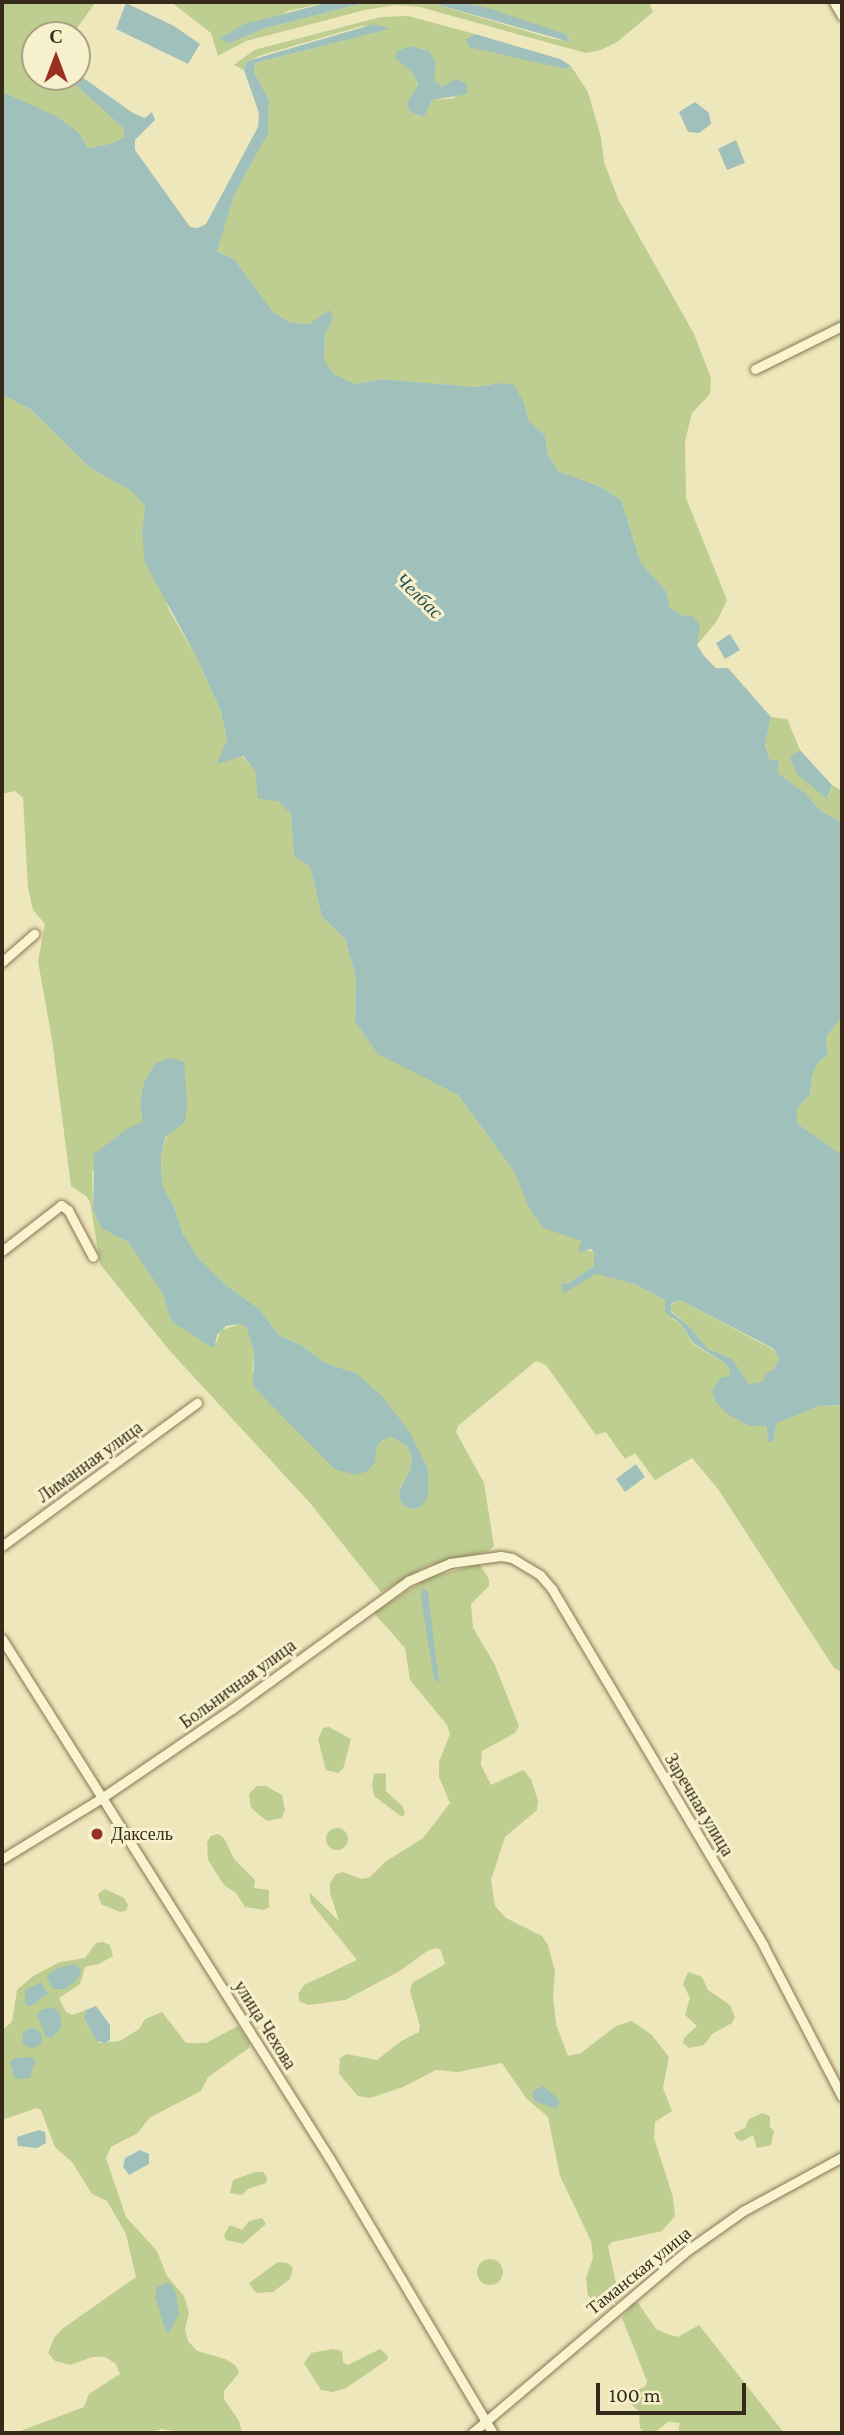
<!DOCTYPE html>
<meta charset="utf-8">
<style>
body{margin:0}
#map{position:relative;width:844px;height:2435px;overflow:hidden;background:#efe7bc;font-family:"Crimson Pro",serif}
div>[style]{position:absolute}
[style*='--x']{left:calc(var(--x)*1px);top:calc(var(--y)*1px);width:calc(var(--w)*1px);rotate:calc(var(--a)*1deg)}
.green>*{inset:0;background:#becd90}
.round{border-radius:50%}
.water>*{inset:0;background:#a0c0bb}
.roads{filter:drop-shadow(0 0 2px #877655) drop-shadow(0 0 2px #877655)}
.minor>*{height:9px;margin:-4.5px;padding:0 4.5px;transform-origin:4.5px;border-radius:4.5px;background:#faf3cf}
.dots>*{width:19px;height:19px;translate:-50% -50%;box-sizing:border-box;border:4px solid #f7f0cc;border-radius:50%}
span{translate:-50% -50%;white-space:nowrap;text-align:center;line-height:1.15;-webkit-text-stroke:6px #f7f0cc;paint-order:stroke}
.street-label{font-size:18px;color:#362b1a}
.poi-label{font-size:18px;color:#362b1a}
.left{translate:0 -50%;text-align:left}
.water-label{font-size:19px;color:#295356;font-style:italic}
.frame{position:absolute;inset:0;border:4px solid #362b1a;pointer-events:none}
.north{position:absolute;left:21px;top:21px;width:70px;height:70px;box-sizing:border-box;background:#f7f0cc;border:2px solid #aaa185;border-radius:50%;rotate:0deg;font-size:19px;font-weight:700;line-height:28px;text-align:center;color:#362b1a}
.north::after{content:'';display:block;margin:auto;width:24px;height:32px;background:#993122;clip-path:polygon(50% 0,100% 100%,50% 72%,0 100%)}
.scale{position:absolute;left:596px;top:2383px;width:150px;height:32px;box-sizing:border-box;border:4px solid #362b1a;border-top:0;padding-left:9px;font-size:21px;line-height:24px;white-space:nowrap;color:#362b1a;-webkit-text-stroke:5px #f7f0cc;paint-order:stroke}
</style>
<div id="map">
<div class="green">
<div style="clip-path:polygon(2px 2px,96px 2px,72px 35px,35px 35px,35px 77px,67px 77px,124px 129px,124px 137px,113px 143px,88px 148px,79px 133px,2px 92px)"></div>
<div style="clip-path:polygon(171px 2px,330px 2px,288px 11px,230px 43px,266px 28px,368px 2px,428px 2px,553px 39px,570px 41px,566px 34px,462px 2px,649px 2px,653px 12px,617px 42px,601px 50px,586px 53px,420px 7px,396px 5px,365px 10px,246px 41px,218px 56px,211px 33px)"></div>
<div style="clip-path:polygon(evenodd,408px 16px,475px 34px,466px 39px,525px 59px,565px 69px,571px 66px,588px 92px,601px 137px,604px 162px,619px 201px,694px 334px,711px 378px,710px 394px,692px 413px,685px 441px,686px 498px,727px 600px,717px 621px,697px 645px,692px 616px,681px 615px,670px 608px,666px 591px,641px 563px,621px 500px,601px 487px,558px 471px,548px 455px,545px 435px,529px 421px,524px 403px,499px 383px,476px 387px,381px 379px,356px 384px,334px 374px,324px 361px,325px 334px,333px 319px,330px 311px,309px 325px,291px 323px,273px 312px,235px 260px,216px 250px,234px 195px,268px 134px,269px 100px,254px 72px,255px 63px,389px 29px,362px 26px,262px 55px,247px 61px,244px 70px,234px 65px,254px 50px,381px 17px,408px 16px,411px 46px,429px 51px,436px 62px,433px 80px,456px 98px,432px 100px,424px 117px,410px 112px,407px 103px,418px 86px,412px 72px,411px 46px)"></div>
<div style="clip-path:polygon(evenodd,2px 395px,30px 409px,90px 468px,131px 491px,145px 506px,142px 533px,169px 610px,197px 658px,221px 712px,227px 739px,218px 763px,242px 756px,255px 771px,259px 799px,278px 800px,291px 814px,294px 856px,310px 867px,322px 917px,345px 939px,356px 978px,355px 1022px,378px 1053px,458px 1095px,515px 1173px,528px 1206px,583px 1241px,585px 1250px,594px 1252px,594px 1266px,567px 1284px,573px 1286px,596px 1273px,634px 1284px,665px 1300px,673px 1319px,681px 1324px,693px 1344px,726px 1364px,730px 1371px,728px 1376px,766px 1426px,768px 1440px,773px 1443px,777px 1423px,819px 1406px,842px 1405px,842px 1672px,834px 1668px,718px 1489px,692px 1458px,655px 1480px,635px 1453px,625px 1459px,606px 1432px,596px 1435px,546px 1365px,536px 1361px,458px 1426px,456px 1432px,484px 1483px,494px 1546px,489px 1551px,429px 1565px,381px 1592px,310px 1503px,169px 1350px,100px 1264px,90px 1202px,86px 1196px,71px 1186px,52px 1040px,38px 961px,45px 924px,33px 910px,28px 888px,23px 798px,15px 791px,2px 794px,2px 395px,183px 1062px,184px 1081px,161px 1155px,162px 1184px,174px 1207px,183px 1234px,200px 1260px,227px 1286px,259px 1309px,279px 1335px,301px 1345px,325px 1363px,356px 1373px,428px 1469px,400px 1500px,399px 1490px,410px 1470px,412px 1459px,407px 1446px,391px 1437px,383px 1440px,377px 1446px,375px 1453px,334px 1469px,278px 1409px,252px 1371px,254px 1351px,246px 1327px,240px 1324px,221px 1330px,215px 1346px,171px 1321px,163px 1294px,128px 1242px,101px 1228px,93px 1210px,92px 1172px,113px 1139px,143px 1122px,140px 1106px,183px 1062px)"></div>
<div style="clip-path:polygon(771px 717px,787px 719px,800px 750px,790px 758px,828px 798px,832px 785px,842px 791px,842px 822px,821px 811px,805px 793px,778px 773px,779px 761px,770px 760px,765px 743px)"></div>
<div style="clip-path:polygon(842px 1017px,842px 1155px,797px 1123px,797px 1109px,810px 1094px,812px 1076px,817px 1064px,828px 1054px,826px 1037px)"></div>
<div style="clip-path:polygon(680px 1300px,774px 1350px,779px 1360px,774px 1369px,766px 1374px,763px 1382px,749px 1385px,737px 1367px,708px 1350px,689px 1326px,671px 1311px,671px 1305px)"></div>
<div style="clip-path:polygon(479px 1564px,489px 1579px,489px 1586px,471px 1604px,473px 1628px,494px 1663px,519px 1726px,515px 1733px,482px 1751px,481px 1765px,491px 1785px,523px 1770px,531px 1779px,538px 1801px,537px 1810px,505px 1837px,491px 1880px,495px 1906px,506px 1918px,542px 1936px,548px 1945px,555px 1972px,553px 1997px,556px 2024px,568px 2056px,581px 2053px,616px 2026px,632px 2021px,652px 2035px,669px 2057px,663px 2088px,672px 2111px,655px 2122px,654px 2138px,673px 2197px,675px 2216px,662px 2231px,612px 2242px,608px 2246px,618px 2292px,617px 2301px,612px 2305px,602px 2305px,588px 2296px,586px 2278px,593px 2258px,591px 2241px,560px 2176px,548px 2117px,526px 2098px,502px 2063px,458px 2072px,436px 2070px,403px 2087px,370px 2098px,358px 2096px,339px 2074px,340px 2058px,346px 2054px,377px 2060px,401px 2041px,419px 2032px,420px 2026px,410px 1991px,412px 1983px,445px 1964px,441px 1951px,438px 1948px,429px 1950px,398px 1972px,345px 2000px,309px 2005px,300px 2002px,298px 1994px,304px 1985px,357px 1960px,311px 1903px,309px 1892px,339px 1921px,330px 1893px,330px 1883px,336px 1874px,343px 1872px,362px 1879px,370px 1877px,385px 1862px,423px 1838px,450px 1803px,439px 1777px,439px 1762px,450px 1734px,447px 1725px,410px 1680px,405px 1648px,374px 1613px,427px 1578px)"></div>
<div style="clip-path:polygon(329px 1727px,351px 1739px,343px 1769px,338px 1773px,326px 1770px,318px 1739px,323px 1728px)"></div>
<div style="clip-path:polygon(386px 1773px,386px 1791px,403px 1807px,405px 1814px,402px 1817px,374px 1796px,372px 1785px,374px 1774px)"></div>
<div style="clip-path:polygon(257px 1786px,266px 1786px,282px 1795px,285px 1810px,282px 1818px,267px 1821px,251px 1808px,249px 1794px)"></div>
<div class="round" style="left:326px;top:1828px;width:22px;height:22px"></div>
<div style="clip-path:polygon(218px 1834px,224px 1838px,234px 1859px,255px 1880px,254px 1888px,269px 1890px,269px 1907px,264px 1910px,245px 1907px,236px 1893px,224px 1885px,208px 1860px,207px 1842px,211px 1836px)"></div>
<div style="clip-path:polygon(105px 1889px,124px 1898px,128px 1905px,126px 1911px,120px 1912px,101px 1904px,98px 1894px)"></div>
<div style="clip-path:polygon(102px 1942px,110px 1945px,113px 1956px,99px 1964px,85px 1967px,80px 1984px,59px 1998px,66px 2012px,72px 2015px,86px 2010px,84px 2020px,99px 2043px,120px 2041px,139px 2029px,145px 2019px,162px 2012px,186px 2043px,206px 2043px,238px 2026px,250px 2043px,249px 2048px,208px 2077px,201px 2091px,149px 2118px,138px 2133px,111px 2147px,106px 2158px,126px 2217px,157px 2251px,167px 2276px,184px 2296px,189px 2313px,185px 2329px,188px 2341px,197px 2351px,225px 2359px,235px 2365px,239px 2373px,224px 2391px,224px 2399px,239px 2421px,242px 2433px,188px 2433px,161px 2429px,149px 2433px,15px 2433px,84px 2407px,89px 2394px,120px 2374px,116px 2364px,105px 2357px,93px 2357px,70px 2365px,55px 2361px,48px 2353px,54px 2338px,62px 2329px,136px 2277px,126px 2234px,107px 2201px,92px 2194px,72px 2162px,55px 2147px,41px 2110px,37px 2108px,2px 2120px,2px 2030px,12px 2022px,17px 1990px,33px 1976px,60px 1962px,85px 1958px,96px 1943px)"></div>
<div style="clip-path:polygon(688px 1972px,702px 1977px,708px 1990px,730px 2005px,735px 2017px,732px 2023px,712px 2034px,704px 2045px,689px 2048px,683px 2043px,684px 2038px,697px 2026px,685px 2015px,690px 1998px,683px 1984px)"></div>
<div style="clip-path:polygon(762px 2113px,770px 2116px,770px 2127px,774px 2131px,771px 2145px,757px 2148px,753px 2135px,742px 2141px,737px 2139px,734px 2133px,745px 2128px,749px 2119px)"></div>
<div style="clip-path:polygon(255px 2172px,263px 2172px,267px 2177px,266px 2183px,248px 2189px,242px 2195px,230px 2193px,233px 2180px)"></div>
<div style="clip-path:polygon(262px 2218px,266px 2224px,243px 2244px,226px 2240px,224px 2235px,230px 2225px,242px 2230px,249px 2221px)"></div>
<div class="round" style="left:477px;top:2259px;width:26px;height:26px"></div>
<div style="clip-path:polygon(278px 2262px,288px 2263px,293px 2268px,290px 2279px,273px 2292px,256px 2293px,249px 2283px)"></div>
<div style="clip-path:polygon(633px 2303px,638px 2303px,656px 2329px,667px 2334px,678px 2337px,699px 2325px,784px 2433px,678px 2433px,680px 2423px,668px 2422px,654px 2433px,645px 2433px,640px 2428px,639px 2411px,627px 2401px,628px 2394px,646px 2386px,647px 2381px,622px 2318px)"></div>
<div style="clip-path:polygon(332px 2349px,342px 2351px,343px 2362px,348px 2365px,380px 2349px,388px 2356px,387px 2360px,346px 2388px,333px 2392px,321px 2390px,304px 2363px,311px 2353px)"></div>
</div>
<div class="water">
<div style="clip-path:polygon(330px 2px,368px 2px,266px 28px,230px 43px,219px 39px,244px 24px)"></div>
<div style="clip-path:polygon(428px 2px,462px 2px,491px 9px,566px 34px,570px 42px)"></div>
<div style="clip-path:polygon(126px 3px,174px 26px,200px 44px,188px 64px,116px 29px)"></div>
<div style="clip-path:polygon(evenodd,374px 24px,390px 29px,255px 63px,254px 72px,269px 100px,268px 134px,234px 195px,217px 251px,235px 260px,273px 312px,291px 323px,309px 324px,330px 310px,333px 319px,325px 334px,324px 360px,334px 374px,356px 384px,381px 379px,476px 387px,499px 383px,514px 385px,524px 403px,529px 421px,545px 435px,548px 455px,558px 471px,601px 487px,621px 500px,641px 563px,666px 591px,670px 608px,681px 615px,692px 616px,700px 625px,697px 645px,704px 656px,716px 668px,728px 668px,771px 717px,765px 744px,770px 760px,779px 760px,778px 773px,805px 793px,821px 811px,842px 822px,842px 1017px,826px 1037px,828px 1054px,817px 1064px,812px 1076px,810px 1094px,797px 1109px,797px 1123px,842px 1155px,842px 1405px,819px 1406px,777px 1423px,773px 1443px,768px 1441px,766px 1426px,749px 1426px,726px 1413px,715px 1401px,712px 1391px,720px 1378px,728px 1376px,730px 1371px,726px 1364px,693px 1343px,681px 1324px,665px 1312px,665px 1300px,634px 1284px,596px 1274px,563px 1294px,561px 1284px,567px 1284px,594px 1266px,594px 1252px,590px 1249px,581px 1253px,578px 1250px,582px 1241px,543px 1228px,528px 1206px,515px 1173px,458px 1095px,378px 1054px,355px 1022px,356px 978px,345px 939px,322px 917px,310px 867px,294px 856px,291px 814px,278px 801px,258px 799px,255px 771px,243px 756px,217px 764px,227px 739px,221px 712px,197px 658px,145px 563px,142px 533px,145px 506px,131px 491px,90px 468px,30px 409px,2px 395px,2px 92px,56px 116px,79px 133px,88px 148px,113px 143px,124px 137px,124px 129px,67px 77px,77px 77px,77px 65px,79px 75px,133px 113px,145px 118px,152px 112px,155px 120px,135px 140px,135px 150px,190px 227px,198px 228px,206px 224px,258px 127px,259px 113px,244px 70px,247px 61px,374px 24px,680px 1300px,774px 1349px,779px 1360px,774px 1369px,765px 1374px,763px 1382px,749px 1384px,732px 1359px,708px 1349px,689px 1326px,671px 1312px,671px 1304px,680px 1300px)"></div>
<div style="clip-path:polygon(475px 34px,560px 59px,571px 66px,565px 69px,469px 47px,466px 39px)"></div>
<div style="clip-path:polygon(411px 46px,429px 51px,436px 62px,434px 80px,442px 87px,456px 79px,466px 83px,468px 94px,432px 100px,424px 117px,410px 112px,407px 103px,418px 85px,412px 72px,395px 58px,397px 51px)"></div>
<div style="clip-path:polygon(695px 102px,709px 113px,711px 124px,699px 133px,688px 132px,679px 112px)"></div>
<div style="clip-path:polygon(736px 140px,745px 163px,727px 170px,718px 149px)"></div>
<div style="clip-path:polygon(730px 634px,740px 650px,725px 659px,716px 643px)"></div>
<div style="clip-path:polygon(800px 750px,832px 785px,827px 799px,796px 773px,790px 757px)"></div>
<div style="clip-path:polygon(171px 1058px,184px 1062px,187px 1104px,185px 1122px,166px 1136px,161px 1155px,162px 1184px,174px 1207px,183px 1234px,200px 1260px,227px 1286px,259px 1309px,279px 1335px,301px 1345px,325px 1363px,356px 1373px,383px 1397px,409px 1431px,428px 1469px,428px 1497px,421px 1506px,414px 1509px,404px 1506px,400px 1500px,399px 1491px,410px 1470px,412px 1459px,407px 1446px,391px 1437px,383px 1440px,377px 1446px,375px 1462px,369px 1470px,357px 1475px,334px 1469px,253px 1386px,254px 1351px,246px 1327px,240px 1324px,226px 1326px,217px 1335px,215px 1346px,211px 1347px,171px 1321px,163px 1294px,128px 1242px,101px 1228px,93px 1210px,94px 1154px,128px 1128px,143px 1122px,140px 1106px,144px 1082px,156px 1063px)"></div>
<div style="clip-path:polygon(636px 1464px,645px 1477px,625px 1492px,616px 1479px)"></div>
<div style="clip-path:polygon(423px 1588px,428px 1592px,439px 1683px,434px 1679px,421px 1597px)"></div>
<div style="clip-path:polygon(75px 1964px,81px 1971px,76px 1981px,65px 1989px,53px 1989px,47px 1978px,50px 1973px,61px 1967px)"></div>
<div style="clip-path:polygon(41px 1982px,48px 1994px,29px 2007px,25px 2003px,25px 1990px)"></div>
<div style="clip-path:polygon(96px 2006px,110px 2025px,110px 2040px,105px 2043px,97px 2041px,84px 2019px,86px 2010px)"></div>
<div style="clip-path:polygon(53px 2007px,60px 2013px,61px 2027px,52px 2038px,46px 2037px,37px 2015px,41px 2010px)"></div>
<div class="round" style="left:22px;top:2028px;width:20px;height:20px"></div>
<div style="clip-path:polygon(32px 2057px,35px 2061px,30px 2078px,15px 2079px,10px 2062px,15px 2058px)"></div>
<div style="clip-path:polygon(543px 2086px,559px 2099px,559px 2106px,555px 2108px,534px 2101px,532px 2092px)"></div>
<div style="clip-path:polygon(39px 2130px,45px 2132px,46px 2143px,37px 2148px,18px 2146px,17px 2137px)"></div>
<div style="clip-path:polygon(140px 2150px,149px 2154px,149px 2164px,129px 2175px,123px 2167px,125px 2158px)"></div>
<div style="clip-path:polygon(167px 2283px,172px 2285px,176px 2294px,179px 2313px,169px 2333px,166px 2332px,155px 2296px,157px 2287px)"></div>
</div>
<div class="roads">
<div class="minor">
<div style="--x:834;--y:2;--w:16;--a:60"></div>
<div style="--x:755;--y:369;--w:97;--a:-26.3"></div>
<div style="--x:2;--y:962;--w:43;--a:-41.2"></div>
<div style="--x:2;--y:1251;--w:75;--a:-37.9"></div>
<div style="--x:61;--y:1205;--w:9;--a:36"></div>
<div style="--x:68;--y:1210;--w:53;--a:62"></div>
<div style="--x:2;--y:1546;--w:242;--a:-36.3"></div>
<div style="--x:2;--y:1639;--w:615;--a:57.76"></div>
<div style="--x:330;--y:2159;--w:319;--a:59.3"></div>
<div style="--x:2;--y:1859;--w:119;--a:-31.5"></div>
<div style="--x:103;--y:1797;--w:156;--a:-34.3"></div>
<div style="--x:232;--y:1709;--w:218;--a:-36"></div>
<div style="--x:408;--y:1581;--w:46;--a:-23.2"></div>
<div style="--x:450;--y:1563;--w:51;--a:-7.8"></div>
<div style="--x:501;--y:1556;--w:11;--a:10"></div>
<div style="--x:512;--y:1558;--w:33;--a:31"></div>
<div style="--x:540;--y:1575;--w:18;--a:49"></div>
<div style="--x:552;--y:1589;--w:414;--a:59.3"></div>
<div style="--x:763;--y:1945;--w:171;--a:62.5"></div>
<div style="--x:472;--y:2433;--w:283;--a:-40.3"></div>
<div style="--x:688;--y:2250;--w:67;--a:-35.3"></div>
<div style="--x:743;--y:2211;--w:113;--a:-28.6"></div>
</div>
</div>
<div class="dots">
<div style="left:97px;top:1834px;background:#993122"></div>
</div>
<div class="street-label">
<span style="left:90px;top:1462px;rotate:-36deg">Лиманная улица</span>
<span style="left:238px;top:1684px;rotate:-36deg">Больничная улица</span>
<span style="left:699px;top:1805px;rotate:59deg">Заречная улица</span>
<span style="left:265px;top:2025px;rotate:58deg">улица Чехова</span>
<span style="left:639px;top:2271px;rotate:-39deg">Таманская улица</span>
</div>
<div class="poi-label">
<span class="left" style="left:111px;top:1834px">Даксель</span>
</div>
<div class="water-label">
<span style="left:419px;top:596px;rotate:44deg">Челбас</span>
</div>
<div class="frame"></div>
<div class="north">С</div>
<div class="scale">100 m</div>
</div>
